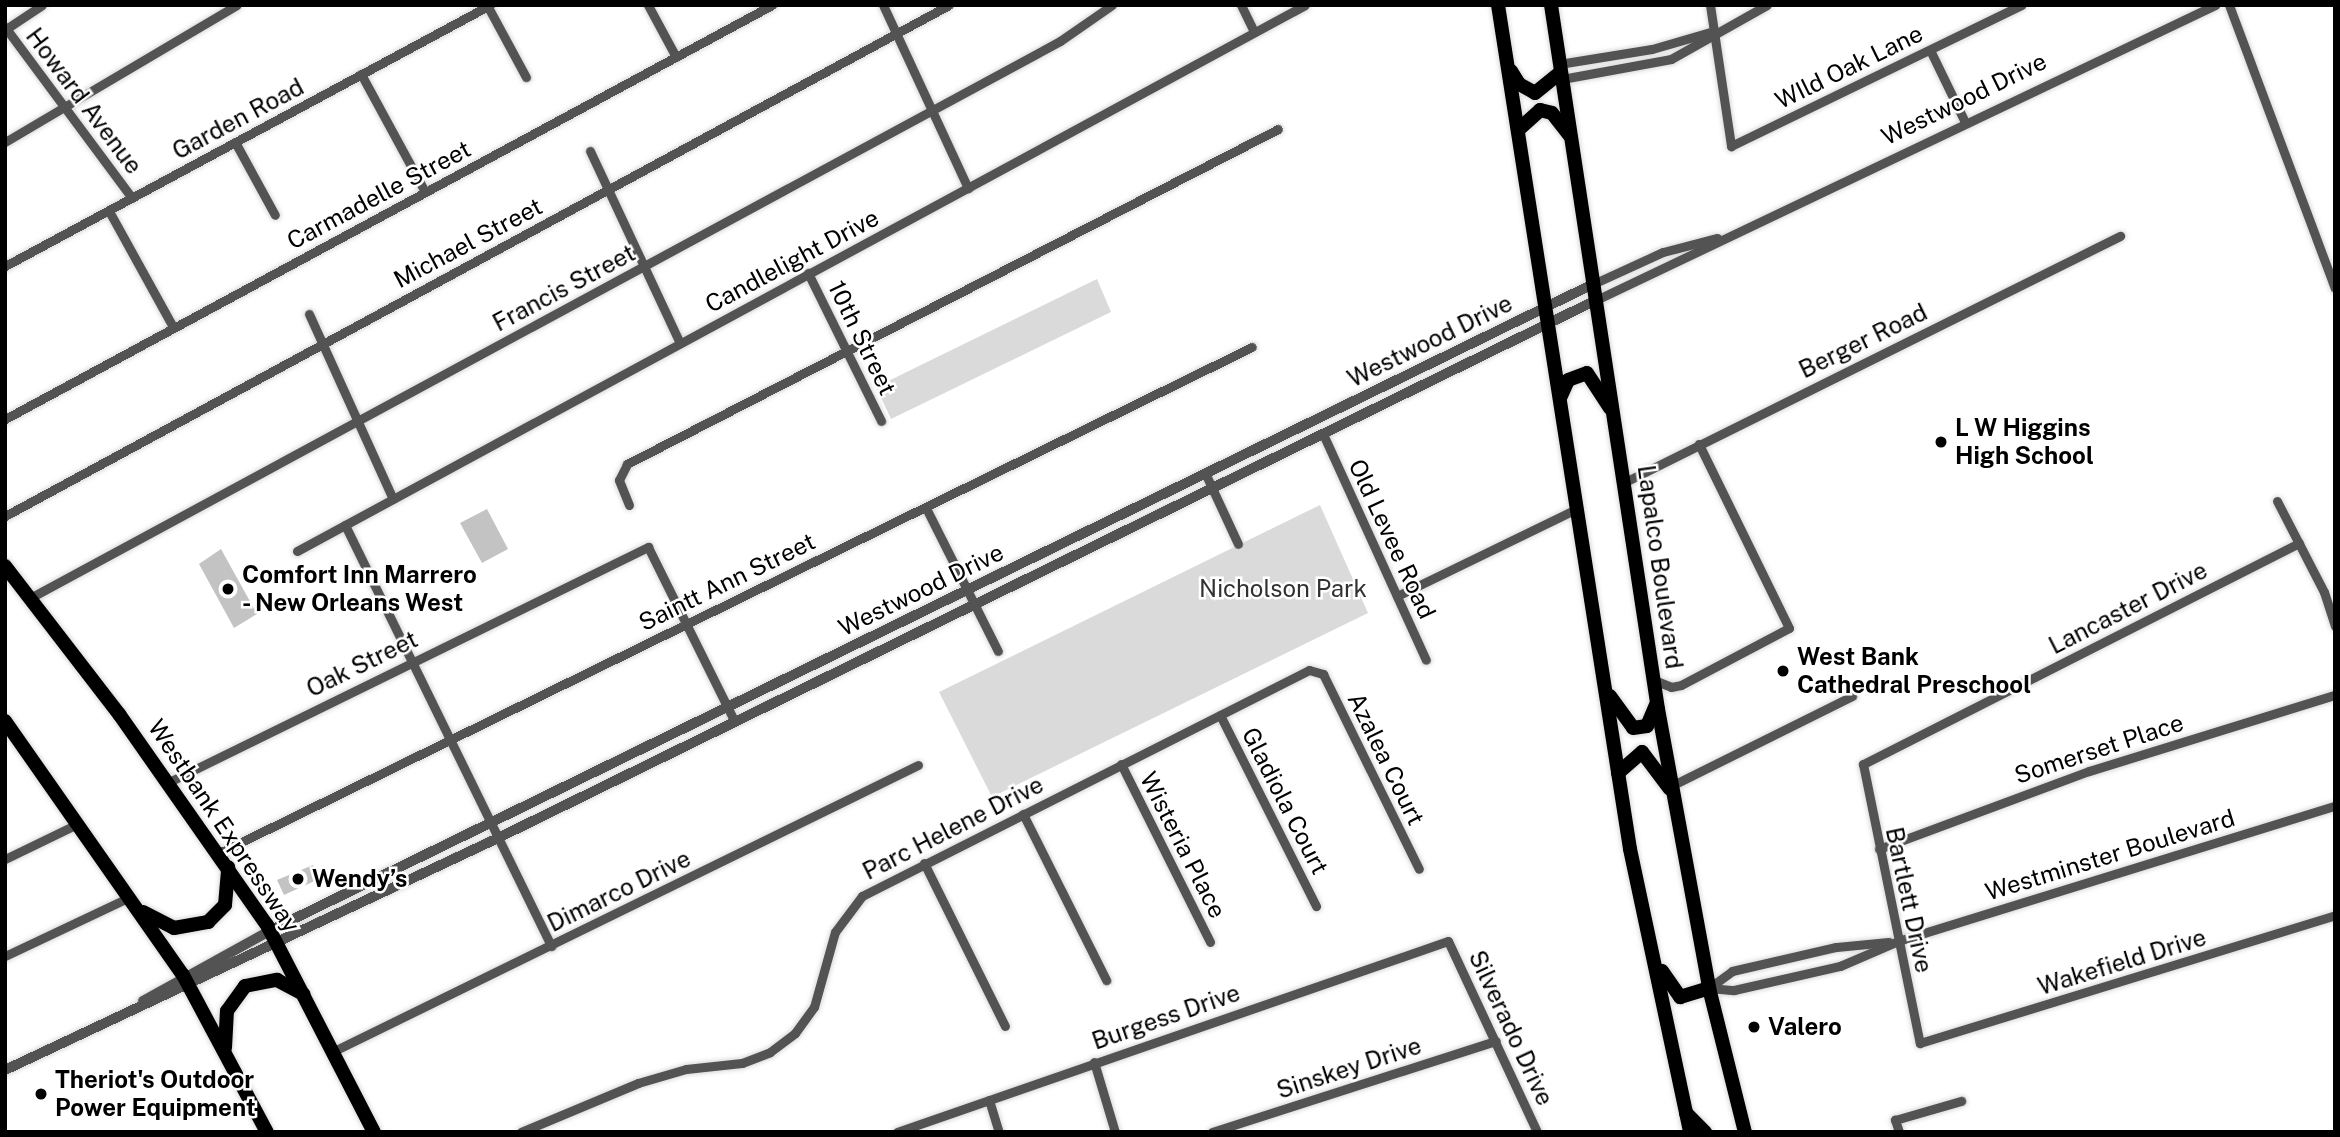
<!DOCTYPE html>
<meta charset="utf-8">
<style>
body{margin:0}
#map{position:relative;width:2340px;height:1137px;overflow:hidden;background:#fff;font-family:"Public Sans",sans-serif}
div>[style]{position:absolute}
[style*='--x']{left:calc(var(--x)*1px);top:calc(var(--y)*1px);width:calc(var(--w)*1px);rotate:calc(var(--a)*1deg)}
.green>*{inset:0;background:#dadada}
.building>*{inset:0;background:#c3c3c3}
.roads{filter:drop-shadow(0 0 2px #dbdbdb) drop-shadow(0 0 2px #dbdbdb)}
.minor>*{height:9px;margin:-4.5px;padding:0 4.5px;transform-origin:4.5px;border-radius:4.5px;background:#535353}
.tertiary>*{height:10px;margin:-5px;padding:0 5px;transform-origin:5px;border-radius:5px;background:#535353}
.primary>*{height:14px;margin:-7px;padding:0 7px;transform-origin:7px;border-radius:7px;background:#000}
.trunk>*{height:14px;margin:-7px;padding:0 7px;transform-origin:7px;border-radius:7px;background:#000}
.dots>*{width:19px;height:19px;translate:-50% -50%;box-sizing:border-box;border:4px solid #fff;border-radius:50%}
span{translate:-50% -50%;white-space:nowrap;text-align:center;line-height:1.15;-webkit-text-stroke:5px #fff;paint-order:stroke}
.street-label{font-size:24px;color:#000}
.poi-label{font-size:24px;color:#000;font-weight:700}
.left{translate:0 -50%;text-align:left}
.park-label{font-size:24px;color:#313131}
.frame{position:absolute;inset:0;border:7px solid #000;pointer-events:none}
</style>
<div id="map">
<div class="green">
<div style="clip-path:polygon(1097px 279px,1111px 312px,891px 419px,876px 387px)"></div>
<div style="clip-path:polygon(1320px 505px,1368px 613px,992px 797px,939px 692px)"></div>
</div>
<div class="building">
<div style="clip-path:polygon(487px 509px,508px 549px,482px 563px,460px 523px)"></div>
<div style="clip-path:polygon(221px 549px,257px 614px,234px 628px,199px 564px)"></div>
<div style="clip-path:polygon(313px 865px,319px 879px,284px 895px,277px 880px)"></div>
</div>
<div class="roads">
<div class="minor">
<div style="--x:487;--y:5;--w:82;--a:61.6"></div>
<div style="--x:648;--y:5;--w:59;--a:61.7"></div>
<div style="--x:883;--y:5;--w:202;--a:65.1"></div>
<div style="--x:1241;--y:5;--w:30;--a:64"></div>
<div style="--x:1710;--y:5;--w:143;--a:81.5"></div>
<div style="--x:1731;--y:146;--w:323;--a:-25.9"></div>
<div style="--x:2229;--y:5;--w:302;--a:69.5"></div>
<div style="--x:5;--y:27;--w:213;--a:53.4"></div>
<div style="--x:6;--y:29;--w:43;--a:-33.7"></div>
<div style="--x:1930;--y:50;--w:80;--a:64.1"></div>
<div style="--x:1559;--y:64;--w:94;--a:-9.2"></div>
<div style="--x:1652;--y:49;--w:65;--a:-16.2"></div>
<div style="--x:361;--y:74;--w:134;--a:61.5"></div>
<div style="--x:1562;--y:79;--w:111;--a:-10.4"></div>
<div style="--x:1671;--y:59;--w:110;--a:-29.4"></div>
<div style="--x:5;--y:142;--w:269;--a:-30.6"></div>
<div style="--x:235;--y:142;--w:83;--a:61.3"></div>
<div style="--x:590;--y:151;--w:212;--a:64.9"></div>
<div style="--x:109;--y:211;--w:132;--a:61.1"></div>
<div style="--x:5;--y:266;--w:551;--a:-28.29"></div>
<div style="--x:808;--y:273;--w:165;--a:63.7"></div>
<div style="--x:1593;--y:284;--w:77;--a:-24.6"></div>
<div style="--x:1663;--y:252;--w:56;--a:-14.5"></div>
<div style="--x:1596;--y:300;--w:686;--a:-25.48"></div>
<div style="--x:309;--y:314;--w:203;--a:65.6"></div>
<div style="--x:5;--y:419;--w:872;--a:-28.36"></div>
<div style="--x:1323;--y:434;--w:248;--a:65.5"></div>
<div style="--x:1206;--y:475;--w:76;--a:65.1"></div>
<div style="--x:1625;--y:482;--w:553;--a:-26.43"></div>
<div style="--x:2277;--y:501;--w:102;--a:62.7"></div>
<div style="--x:2324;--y:592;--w:36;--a:72"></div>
<div style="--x:629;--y:505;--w:27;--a:-112"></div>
<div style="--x:619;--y:480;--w:18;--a:-63"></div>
<div style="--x:627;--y:464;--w:732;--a:-27.23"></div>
<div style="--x:926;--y:508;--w:160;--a:63.3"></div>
<div style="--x:5;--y:516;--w:1073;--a:-28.43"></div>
<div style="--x:345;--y:525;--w:469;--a:63.9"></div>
<div style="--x:2299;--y:543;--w:489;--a:153.1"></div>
<div style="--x:1863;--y:764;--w:285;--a:78.5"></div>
<div style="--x:1920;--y:1043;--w:434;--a:-17.1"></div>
<div style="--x:297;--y:551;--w:1146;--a:-28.44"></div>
<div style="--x:1397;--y:596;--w:201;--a:-25.9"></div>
<div style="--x:30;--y:598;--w:1171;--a:-28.4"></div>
<div style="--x:1060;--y:41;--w:63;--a:-34.7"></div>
<div style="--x:1654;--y:680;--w:18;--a:22"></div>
<div style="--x:1671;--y:687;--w:10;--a:-11"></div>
<div style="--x:1681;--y:685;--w:122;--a:-27.8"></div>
<div style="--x:1789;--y:628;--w:205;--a:-116.1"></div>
<div style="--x:1220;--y:715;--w:214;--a:63.3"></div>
<div style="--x:1121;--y:764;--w:199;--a:63.4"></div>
<div style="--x:169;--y:782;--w:534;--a:-26.13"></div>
<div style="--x:648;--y:547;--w:195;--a:63.6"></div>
<div style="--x:1673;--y:785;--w:200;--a:-26.4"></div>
<div style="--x:1023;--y:814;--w:186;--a:63.4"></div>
<div style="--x:1879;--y:849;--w:224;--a:-20.4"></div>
<div style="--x:2089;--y:771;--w:257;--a:-17.2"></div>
<div style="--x:219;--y:853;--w:1150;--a:-26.1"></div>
<div style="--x:5;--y:859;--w:82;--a:-25.9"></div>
<div style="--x:924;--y:863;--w:182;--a:63.6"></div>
<div style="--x:5;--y:956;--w:138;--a:-25.3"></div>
<div style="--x:1709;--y:988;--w:25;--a:5"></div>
<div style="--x:1734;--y:990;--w:109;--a:-12.8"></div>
<div style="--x:1840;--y:966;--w:63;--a:-23.3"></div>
<div style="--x:1898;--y:941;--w:457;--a:-17.2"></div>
<div style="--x:1709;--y:988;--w:29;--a:-36"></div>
<div style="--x:1732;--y:971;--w:107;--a:-13"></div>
<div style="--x:1836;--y:947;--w:53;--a:-5.4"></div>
<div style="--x:336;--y:1050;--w:648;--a:-26.09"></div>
<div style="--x:1094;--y:1062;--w:73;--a:73.3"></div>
<div style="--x:989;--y:1100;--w:34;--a:73"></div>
<div style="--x:521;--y:1132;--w:127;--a:-22.7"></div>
<div style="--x:638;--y:1083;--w:50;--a:-16.3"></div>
<div style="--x:686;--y:1069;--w:56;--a:-6.1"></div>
<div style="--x:742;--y:1063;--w:30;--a:-21"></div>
<div style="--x:770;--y:1052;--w:31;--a:-37"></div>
<div style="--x:795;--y:1033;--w:32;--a:-54"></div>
<div style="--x:814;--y:1007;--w:78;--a:-74.4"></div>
<div style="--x:835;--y:932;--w:45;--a:-53.1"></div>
<div style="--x:862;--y:896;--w:501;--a:-26.82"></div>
<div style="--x:1309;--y:670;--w:15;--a:16"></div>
<div style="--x:1323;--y:674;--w:217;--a:63.8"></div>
<div style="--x:897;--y:1132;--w:583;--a:-19.12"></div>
<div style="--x:1448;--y:941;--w:211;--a:65"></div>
<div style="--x:1212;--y:1132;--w:298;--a:-17.8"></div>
<div style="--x:1899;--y:1132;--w:13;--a:-108"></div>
<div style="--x:1895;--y:1120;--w:69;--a:-16.1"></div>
</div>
<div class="tertiary">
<div style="--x:143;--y:1001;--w:146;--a:-29"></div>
<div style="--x:271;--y:930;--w:1471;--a:-26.04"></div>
<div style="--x:5;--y:1070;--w:545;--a:-25.2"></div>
<div style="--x:498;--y:838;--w:1223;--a:-26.1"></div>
</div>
<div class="primary">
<div style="--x:1498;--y:5;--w:854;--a:81.11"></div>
<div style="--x:1630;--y:849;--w:289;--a:78"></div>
<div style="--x:1551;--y:5;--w:712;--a:81.36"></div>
<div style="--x:1658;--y:709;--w:284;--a:79.6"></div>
<div style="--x:1709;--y:988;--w:148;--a:76"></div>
<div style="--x:1511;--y:71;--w:15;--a:58"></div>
<div style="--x:1519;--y:84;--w:18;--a:29"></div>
<div style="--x:1535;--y:93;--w:33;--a:-39"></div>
<div style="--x:1518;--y:130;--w:30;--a:-42"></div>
<div style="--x:1540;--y:110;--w:12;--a:14"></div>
<div style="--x:1552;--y:113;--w:28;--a:52"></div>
<div style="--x:1561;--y:396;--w:17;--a:-66"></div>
<div style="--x:1568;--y:380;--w:20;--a:-20"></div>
<div style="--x:1587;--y:373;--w:42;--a:56.7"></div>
<div style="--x:1610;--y:696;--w:39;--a:54"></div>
<div style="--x:1633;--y:728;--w:14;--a:-8"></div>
<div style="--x:1647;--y:726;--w:23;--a:-67"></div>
<div style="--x:1618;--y:773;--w:32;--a:-41"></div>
<div style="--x:1642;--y:752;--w:46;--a:52.9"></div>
<div style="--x:1662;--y:971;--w:32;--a:55"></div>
<div style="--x:1680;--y:997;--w:30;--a:-17"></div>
<div style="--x:1686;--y:1113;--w:27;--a:45"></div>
</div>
<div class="trunk">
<div style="--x:5;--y:566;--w:187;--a:52.4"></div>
<div style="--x:119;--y:714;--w:258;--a:55"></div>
<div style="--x:267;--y:925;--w:233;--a:62.7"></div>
<div style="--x:5;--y:721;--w:310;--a:55"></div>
<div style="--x:183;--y:975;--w:178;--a:61.9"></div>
<div style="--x:143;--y:912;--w:35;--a:27"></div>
<div style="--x:174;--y:928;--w:35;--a:-10"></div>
<div style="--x:208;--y:922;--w:24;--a:-45"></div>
<div style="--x:225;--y:905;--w:38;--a:-85"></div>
<div style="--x:225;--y:1048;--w:37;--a:-87"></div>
<div style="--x:227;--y:1011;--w:31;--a:-54"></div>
<div style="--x:245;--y:986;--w:33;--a:-11"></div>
<div style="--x:277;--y:980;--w:30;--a:28"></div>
</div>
</div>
<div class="dots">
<div style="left:1941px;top:442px;background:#000"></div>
<div style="left:228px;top:589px;background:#000"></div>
<div style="left:1783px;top:671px;background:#000"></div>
<div style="left:298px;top:879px;background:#000"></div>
<div style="left:1754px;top:1027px;background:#000"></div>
<div style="left:41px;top:1094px;background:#000"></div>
</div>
<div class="street-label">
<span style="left:1849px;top:67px;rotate:-26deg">WIld Oak Lane</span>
<span style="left:1964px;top:99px;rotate:-26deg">Westwood Drive</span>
<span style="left:84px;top:101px;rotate:53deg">Howard Avenue</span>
<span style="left:238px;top:119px;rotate:-28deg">Garden Road</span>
<span style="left:379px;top:195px;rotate:-28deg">Carmadelle Street</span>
<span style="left:468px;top:243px;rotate:-28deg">Michael Street</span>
<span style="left:792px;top:261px;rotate:-28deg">Candlelight Drive</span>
<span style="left:564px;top:288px;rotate:-28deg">Francis Street</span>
<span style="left:862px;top:338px;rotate:64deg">10th Street</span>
<span style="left:1430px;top:341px;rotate:-26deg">Westwood Drive</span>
<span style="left:1863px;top:341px;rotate:-26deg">Berger Road</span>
<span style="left:1392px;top:539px;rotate:65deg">Old Levee Road</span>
<span style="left:1660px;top:567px;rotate:82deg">Lapalco Boulevard</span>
<span style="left:727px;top:582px;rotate:-26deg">Saintt Ann Street</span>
<span style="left:921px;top:590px;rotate:-26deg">Westwood Drive</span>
<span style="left:2128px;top:608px;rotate:-27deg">Lancaster Drive</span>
<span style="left:362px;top:664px;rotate:-26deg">Oak Street</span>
<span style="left:2099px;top:749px;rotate:-18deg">Somerset Place</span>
<span style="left:1386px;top:759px;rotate:64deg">Azalea Court</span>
<span style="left:1285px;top:801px;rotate:63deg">Gladiola Court</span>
<span style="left:224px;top:826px;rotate:56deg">Westbank Expressway</span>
<span style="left:953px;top:828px;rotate:-27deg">Parc Helene Drive</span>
<span style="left:1183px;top:845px;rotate:63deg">Wisteria Place</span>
<span style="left:2110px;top:855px;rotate:-17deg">Westminster Boulevard</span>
<span style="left:619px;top:891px;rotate:-26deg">Dimarco Drive</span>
<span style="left:1909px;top:900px;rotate:78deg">Bartlett Drive</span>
<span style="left:2122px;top:962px;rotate:-17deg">Wakefield Drive</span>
<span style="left:1166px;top:1017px;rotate:-19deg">Burgess Drive</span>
<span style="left:1511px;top:1028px;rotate:65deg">Silverado Drive</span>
<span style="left:1349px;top:1068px;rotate:-18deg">Sinskey Drive</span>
</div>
<div class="poi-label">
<span class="left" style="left:1955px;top:442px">L W Higgins<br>High School</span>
<span class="left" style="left:242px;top:589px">Comfort Inn Marrero<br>- New Orleans West</span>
<span class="left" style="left:1797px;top:671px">West Bank<br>Cathedral Preschool</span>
<span class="left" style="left:312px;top:879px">Wendy’s</span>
<span class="left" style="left:1768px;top:1027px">Valero</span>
<span class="left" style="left:55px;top:1094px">Theriot's Outdoor<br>Power Equipment</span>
</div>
<div class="park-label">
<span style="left:1283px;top:589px">Nicholson Park</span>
</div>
<div class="frame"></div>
</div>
